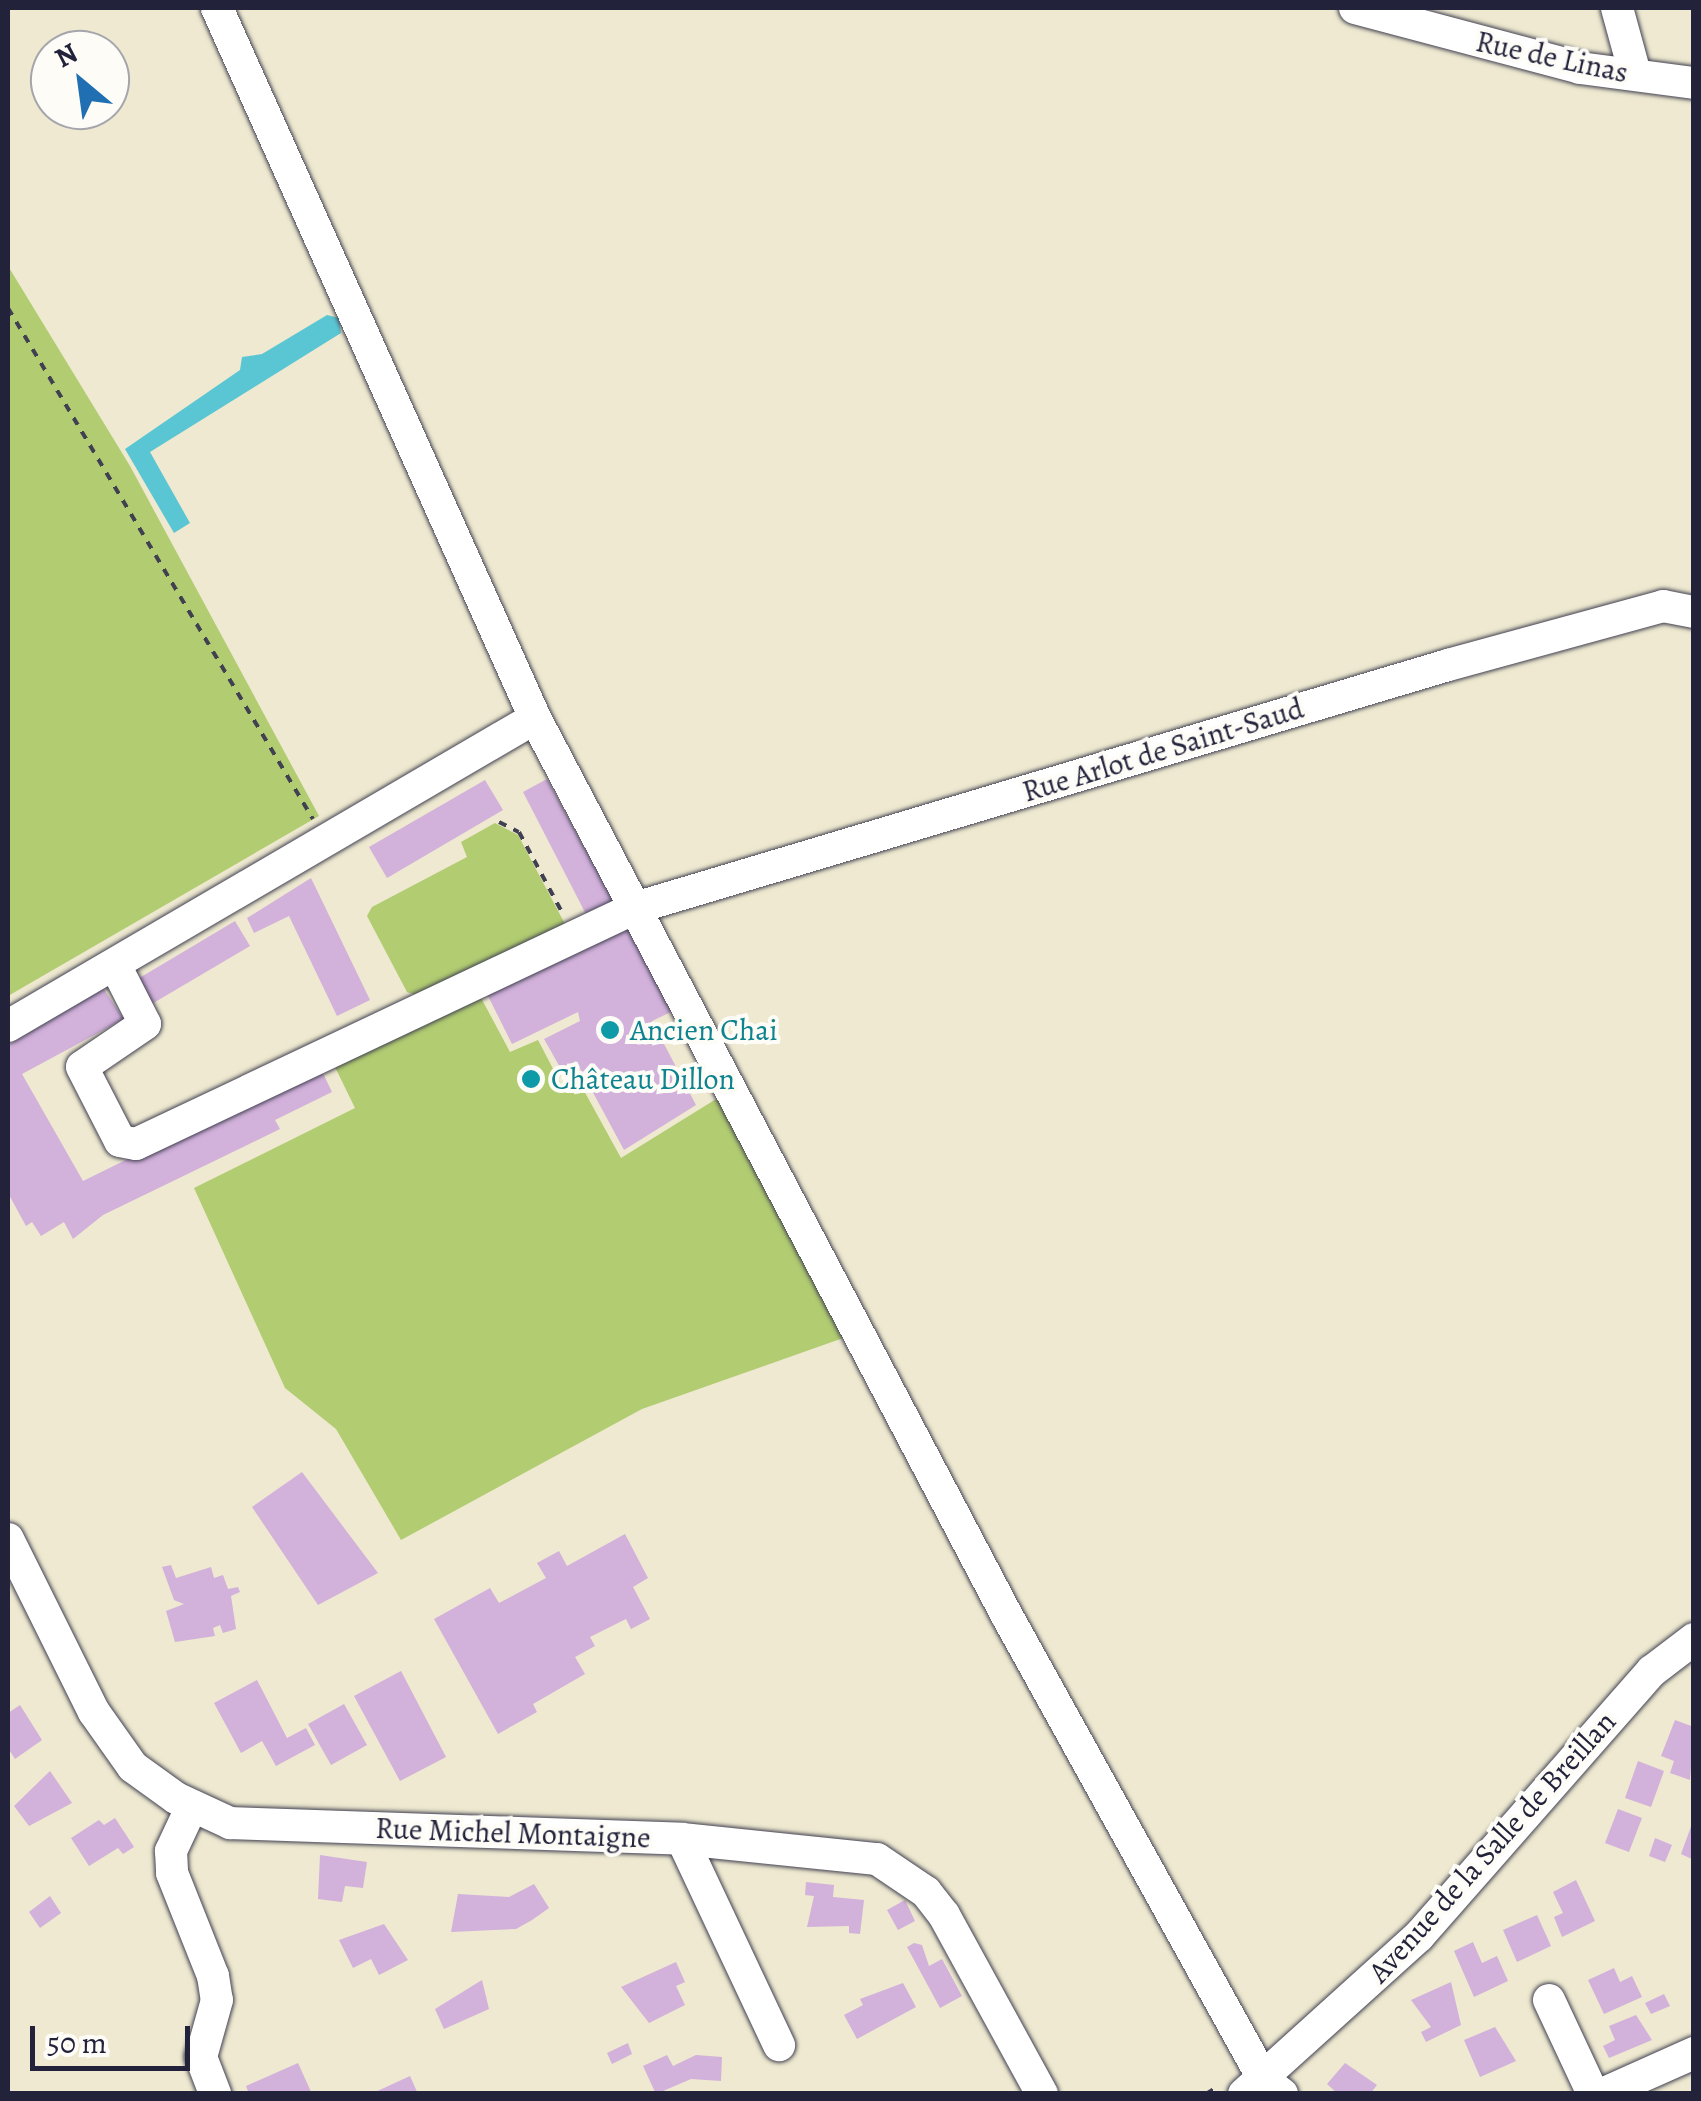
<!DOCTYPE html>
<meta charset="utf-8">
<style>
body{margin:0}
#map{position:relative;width:1701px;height:2101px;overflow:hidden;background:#eee9d0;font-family:Alegreya,serif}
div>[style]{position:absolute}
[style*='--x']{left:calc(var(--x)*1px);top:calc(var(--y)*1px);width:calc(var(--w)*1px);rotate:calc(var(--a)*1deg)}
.green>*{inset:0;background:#b1cc71}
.water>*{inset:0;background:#5bc6d3}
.building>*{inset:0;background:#d2b1db}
.path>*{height:4px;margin-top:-2px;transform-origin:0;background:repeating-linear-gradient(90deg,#414051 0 8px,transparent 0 16px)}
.roads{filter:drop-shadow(0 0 2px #414051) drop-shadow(0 0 2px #414051)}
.minor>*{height:32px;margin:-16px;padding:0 16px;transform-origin:16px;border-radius:16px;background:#fff}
.dots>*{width:28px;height:28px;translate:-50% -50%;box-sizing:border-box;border:5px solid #fdfcf7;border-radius:50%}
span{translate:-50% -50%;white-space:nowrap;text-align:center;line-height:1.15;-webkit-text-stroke:8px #fdfcf7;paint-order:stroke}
.street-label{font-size:30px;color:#22223b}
.culture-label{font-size:30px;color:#0d838f}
.left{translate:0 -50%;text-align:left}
.frame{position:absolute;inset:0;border:10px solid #22223b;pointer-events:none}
.north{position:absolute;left:30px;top:30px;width:100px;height:100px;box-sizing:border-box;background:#fdfcf7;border:2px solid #a5a5ac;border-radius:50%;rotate:331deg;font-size:28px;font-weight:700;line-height:40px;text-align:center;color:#22223b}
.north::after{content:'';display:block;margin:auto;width:35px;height:45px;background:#1f6fb2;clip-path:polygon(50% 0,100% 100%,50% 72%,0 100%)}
.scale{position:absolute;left:30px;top:2026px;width:160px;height:45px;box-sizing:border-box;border:5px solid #22223b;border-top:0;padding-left:12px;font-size:30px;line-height:35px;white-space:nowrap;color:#22223b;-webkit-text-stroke:8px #fdfcf7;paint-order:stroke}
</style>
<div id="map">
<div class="green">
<div style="clip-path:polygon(8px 266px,130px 466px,319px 816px,8px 996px)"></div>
<div style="clip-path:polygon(495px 823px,518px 835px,566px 926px,425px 998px,407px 992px,367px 916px,372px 907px,467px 857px,461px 842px)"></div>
<div style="clip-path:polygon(479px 994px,510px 1052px,538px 1040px,561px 1084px,577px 1078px,621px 1158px,721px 1096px,846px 1337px,642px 1409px,401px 1540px,336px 1429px,285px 1388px,194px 1188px,355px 1108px,333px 1063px)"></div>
</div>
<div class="water">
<div style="clip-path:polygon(327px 315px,339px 318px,341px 333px,150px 452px,190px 523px,174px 533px,125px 449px,240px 370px,242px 357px,262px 354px)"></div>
</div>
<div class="building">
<div style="clip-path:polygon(547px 779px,617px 907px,589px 920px,523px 792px)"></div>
<div style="clip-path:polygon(485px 780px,503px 810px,387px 878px,369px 847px)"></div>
<div style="clip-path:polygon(311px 878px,370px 1000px,337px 1016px,289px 916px,254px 933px,247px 918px)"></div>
<div style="clip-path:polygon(235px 921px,250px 946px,150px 1005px,136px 980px)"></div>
<div style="clip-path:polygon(625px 923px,673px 1011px,652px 1021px,696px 1105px,624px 1150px,576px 1061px,561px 1069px,544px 1039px,580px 1021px,578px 1012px,512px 1044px,485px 990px)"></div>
<div style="clip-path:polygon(103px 988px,124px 1019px,22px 1074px,83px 1181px,319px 1065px,332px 1092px,275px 1120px,280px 1129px,103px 1215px,73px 1239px,64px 1222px,41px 1236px,32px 1222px,26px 1226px,8px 1193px,8px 1045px)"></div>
<div style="clip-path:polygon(302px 1472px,378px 1573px,318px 1605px,252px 1507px)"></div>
<div style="clip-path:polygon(625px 1534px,648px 1578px,633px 1587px,650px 1619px,631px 1629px,626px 1619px,590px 1637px,595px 1646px,575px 1657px,585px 1674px,533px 1704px,537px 1712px,498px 1734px,434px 1619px,490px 1588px,499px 1603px,546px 1578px,537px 1563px,559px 1551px,567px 1566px)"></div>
<div style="clip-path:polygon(171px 1565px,176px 1578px,211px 1567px,214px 1578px,223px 1575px,228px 1589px,238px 1587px,240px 1592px,231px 1596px,236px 1629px,223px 1633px,220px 1625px,213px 1628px,215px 1636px,175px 1642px,166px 1611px,184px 1604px,174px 1600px,162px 1567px)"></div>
<div style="clip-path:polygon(401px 1671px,446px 1757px,400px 1781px,354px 1696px)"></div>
<div style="clip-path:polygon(257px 1680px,287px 1738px,306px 1728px,315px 1745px,276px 1766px,262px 1741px,241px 1753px,214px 1703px)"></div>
<div style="clip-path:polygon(344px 1704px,367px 1745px,331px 1765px,308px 1724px)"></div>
<div style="clip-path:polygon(20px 1705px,42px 1740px,15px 1759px,8px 1748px,8px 1713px)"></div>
<div style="clip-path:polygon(1675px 1720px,1694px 1727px,1690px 1780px,1670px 1773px,1674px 1761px,1661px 1756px)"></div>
<div style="clip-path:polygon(1638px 1761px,1664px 1771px,1651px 1807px,1625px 1798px)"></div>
<div style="clip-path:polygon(50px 1771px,72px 1803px,29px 1826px,14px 1806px)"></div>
<div style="clip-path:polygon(1618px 1809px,1642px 1818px,1629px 1852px,1605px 1843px)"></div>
<div style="clip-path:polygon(115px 1818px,134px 1847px,123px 1854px,118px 1848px,89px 1866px,71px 1838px,99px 1820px,104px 1825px)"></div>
<div style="clip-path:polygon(1693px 1821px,1694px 1821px,1694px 1860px,1681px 1854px)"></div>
<div style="clip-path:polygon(1655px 1838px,1672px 1845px,1665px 1862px,1649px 1856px)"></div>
<div style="clip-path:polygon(320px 1855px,367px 1862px,363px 1888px,345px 1886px,342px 1902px,318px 1899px)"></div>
<div style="clip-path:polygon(1576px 1880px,1595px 1921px,1562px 1937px,1554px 1917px,1563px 1913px,1553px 1892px)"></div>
<div style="clip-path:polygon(806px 1882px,834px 1885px,833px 1897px,864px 1900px,860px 1934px,849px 1933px,849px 1926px,807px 1927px,814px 1896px,805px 1895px)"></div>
<div style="clip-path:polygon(534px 1884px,549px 1908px,532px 1920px,516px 1929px,451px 1932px,458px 1894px,509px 1897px)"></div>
<div style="clip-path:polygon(50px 1896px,61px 1913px,40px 1928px,29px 1912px)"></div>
<div style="clip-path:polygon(905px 1900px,915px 1921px,898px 1930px,887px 1910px)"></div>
<div style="clip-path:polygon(1537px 1915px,1551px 1946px,1517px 1962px,1503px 1930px)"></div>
<div style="clip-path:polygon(384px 1924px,408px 1960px,379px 1975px,371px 1959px,353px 1968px,339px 1940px)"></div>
<div style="clip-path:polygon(1473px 1942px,1482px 1963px,1497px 1956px,1508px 1981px,1474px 1997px,1454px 1951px)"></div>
<div style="clip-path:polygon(914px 1943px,922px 1945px,929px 1966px,942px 1959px,962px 1996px,940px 2008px,907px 1947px)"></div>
<div style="clip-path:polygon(676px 1962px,685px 1982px,676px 1986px,685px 2005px,649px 2023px,621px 1987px)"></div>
<div style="clip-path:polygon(1614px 1968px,1620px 1982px,1632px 1976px,1642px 1997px,1604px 2014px,1588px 1980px)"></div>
<div style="clip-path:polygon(482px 1980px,489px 2009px,444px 2029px,435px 2009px)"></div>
<div style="clip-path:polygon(1451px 1982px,1461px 2025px,1426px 2042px,1421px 2032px,1431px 2027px,1411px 2000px)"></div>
<div style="clip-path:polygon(903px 1983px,916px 2007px,857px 2039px,844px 2015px,863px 2005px,860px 1999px)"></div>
<div style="clip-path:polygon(1664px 1994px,1670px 2006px,1651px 2014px,1645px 2003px)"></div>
<div style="clip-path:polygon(1636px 2015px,1652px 2040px,1609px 2058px,1603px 2046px,1615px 2040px,1609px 2026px)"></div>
<div style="clip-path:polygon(1495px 2027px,1516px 2061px,1480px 2077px,1464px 2040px)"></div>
<div style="clip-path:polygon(628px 2043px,632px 2054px,612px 2064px,607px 2053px)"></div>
<div style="clip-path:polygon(667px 2055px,673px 2066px,696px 2055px,722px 2057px,721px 2081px,691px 2079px,656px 2094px,643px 2066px)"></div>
<div style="clip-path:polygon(298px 2063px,312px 2094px,249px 2094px,246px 2086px)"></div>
<div style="clip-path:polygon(1345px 2063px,1377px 2085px,1370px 2094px,1338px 2094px,1327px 2084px)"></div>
<div style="clip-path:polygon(410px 2076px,418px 2094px,371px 2094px)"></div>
</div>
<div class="path">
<div style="--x:8;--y:308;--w:595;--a:59.17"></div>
<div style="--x:499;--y:822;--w:22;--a:27"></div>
<div style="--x:519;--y:832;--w:93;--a:61.8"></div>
<div style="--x:1206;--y:2094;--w:15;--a:-32"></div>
</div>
<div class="roads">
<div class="minor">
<div style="--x:217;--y:8;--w:778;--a:65.87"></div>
<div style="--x:1355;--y:8;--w:233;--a:14.9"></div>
<div style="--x:1580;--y:68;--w:115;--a:7.5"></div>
<div style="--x:1617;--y:8;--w:68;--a:74.7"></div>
<div style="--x:115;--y:965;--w:66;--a:63"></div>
<div style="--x:145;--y:1024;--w:76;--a:145.7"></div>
<div style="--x:82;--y:1067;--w:83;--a:62.8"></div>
<div style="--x:120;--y:1141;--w:16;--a:11"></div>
<div style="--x:136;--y:1144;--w:552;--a:-25.31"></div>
<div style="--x:635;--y:908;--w:849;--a:-16.64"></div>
<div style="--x:1448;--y:665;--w:223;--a:-15.3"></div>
<div style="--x:1663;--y:606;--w:32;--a:11"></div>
<div style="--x:8;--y:1026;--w:610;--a:-30.3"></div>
<div style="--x:535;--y:718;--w:1012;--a:62.27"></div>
<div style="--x:1006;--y:1614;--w:533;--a:61.03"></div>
<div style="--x:1264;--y:2080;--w:23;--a:38"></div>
<div style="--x:8;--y:1539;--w:193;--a:63.6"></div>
<div style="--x:94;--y:1712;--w:67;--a:54.7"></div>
<div style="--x:133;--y:1767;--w:53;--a:35.8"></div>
<div style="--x:176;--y:1798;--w:60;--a:24.8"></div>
<div style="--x:230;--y:1823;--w:452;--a:2"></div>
<div style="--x:682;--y:1839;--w:196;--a:5.9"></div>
<div style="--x:877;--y:1859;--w:59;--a:34"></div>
<div style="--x:926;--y:1892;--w:29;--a:52"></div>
<div style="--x:944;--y:1915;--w:204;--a:61.3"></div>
<div style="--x:192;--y:1806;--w:50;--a:115"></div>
<div style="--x:171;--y:1851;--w:22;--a:87"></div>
<div style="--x:172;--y:1873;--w:111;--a:68.3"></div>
<div style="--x:213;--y:1976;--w:24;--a:81"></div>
<div style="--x:217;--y:2000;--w:59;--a:105.7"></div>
<div style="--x:201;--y:2057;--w:40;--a:69"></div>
<div style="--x:682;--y:1839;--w:228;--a:64.8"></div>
<div style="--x:1549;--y:2000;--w:104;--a:64.9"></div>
<div style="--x:1244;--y:2094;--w:236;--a:-42.1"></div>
<div style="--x:1419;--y:1936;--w:353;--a:-48.7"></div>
<div style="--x:1652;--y:1671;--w:53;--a:-37.3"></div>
<div style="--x:1602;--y:2094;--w:101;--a:-24"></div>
</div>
</div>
<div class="dots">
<div style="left:610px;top:1030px;background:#0f9aa8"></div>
<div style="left:531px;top:1079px;background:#0f9aa8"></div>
</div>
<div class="street-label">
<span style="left:1552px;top:57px;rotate:12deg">Rue de Linas</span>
<span style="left:1163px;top:750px;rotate:-17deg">Rue Arlot de Saint-Saud</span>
<span style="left:513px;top:1833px;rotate:2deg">Rue Michel Montaigne</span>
<span style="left:1492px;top:1847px;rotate:-48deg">Avenue de la Salle de Breillan</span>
</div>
<div class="culture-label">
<span class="left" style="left:630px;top:1030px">Ancien Chai</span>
<span class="left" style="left:551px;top:1079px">Château Dillon</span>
</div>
<div class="frame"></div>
<div class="north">N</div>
<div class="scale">50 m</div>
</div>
